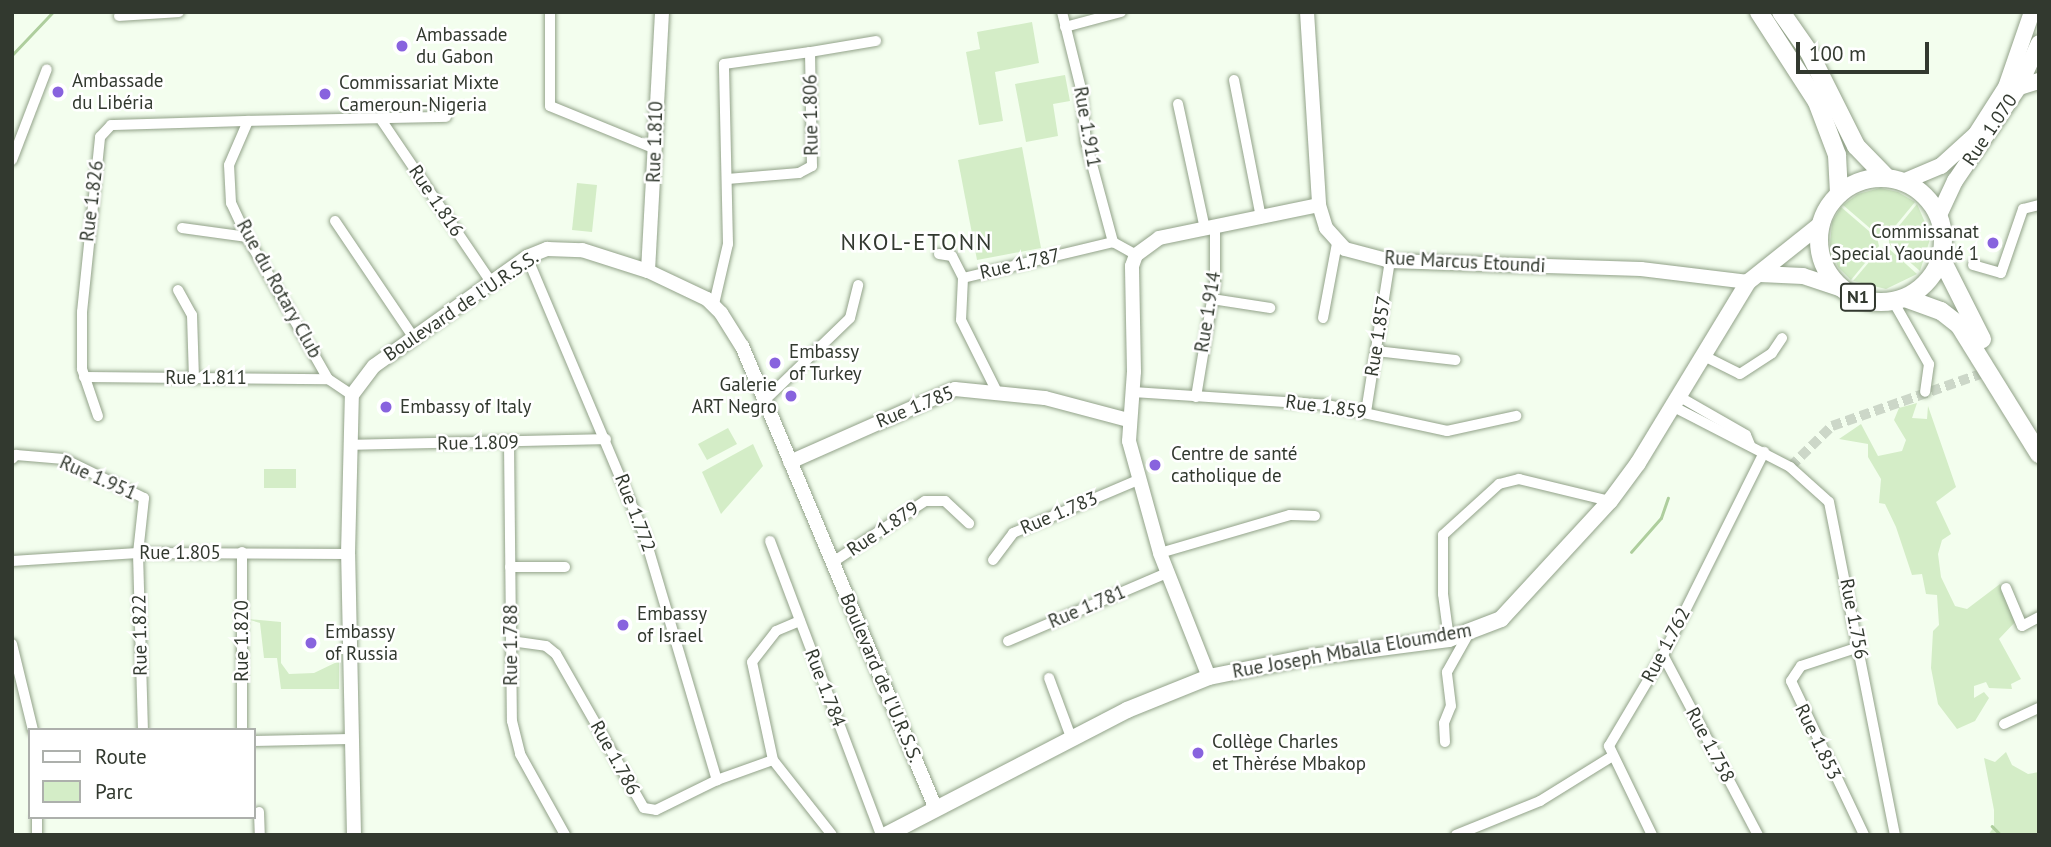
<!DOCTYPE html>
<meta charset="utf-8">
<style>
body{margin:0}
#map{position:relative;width:2051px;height:847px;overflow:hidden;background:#f3feee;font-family:"PT Sans",sans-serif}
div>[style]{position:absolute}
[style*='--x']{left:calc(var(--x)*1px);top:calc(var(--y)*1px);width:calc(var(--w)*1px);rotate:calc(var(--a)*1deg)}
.green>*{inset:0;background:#d4edc7}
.stream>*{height:2.5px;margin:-1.25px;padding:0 1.25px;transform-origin:1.25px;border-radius:1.25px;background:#aece9d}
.minor-tunnel>*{height:10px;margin-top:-5px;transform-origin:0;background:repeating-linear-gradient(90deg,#ccd7c8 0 10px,transparent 0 15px)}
.roads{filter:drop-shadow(0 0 2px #92a289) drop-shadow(0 0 2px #92a289)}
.minor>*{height:10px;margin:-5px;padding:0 5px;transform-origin:5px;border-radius:5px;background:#fff}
.tertiary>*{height:14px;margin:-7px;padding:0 7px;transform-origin:7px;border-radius:7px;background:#fff}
.secondary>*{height:16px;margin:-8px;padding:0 8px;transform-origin:8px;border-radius:8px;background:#fff}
.trunk>*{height:18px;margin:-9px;padding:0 9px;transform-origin:9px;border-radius:9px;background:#fff}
.trunk>.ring{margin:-9px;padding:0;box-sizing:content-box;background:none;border:18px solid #fff;border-radius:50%}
.dots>*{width:19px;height:19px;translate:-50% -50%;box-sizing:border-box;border:4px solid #fff;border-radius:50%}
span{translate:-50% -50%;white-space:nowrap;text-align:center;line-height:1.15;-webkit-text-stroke:5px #fff;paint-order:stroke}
.shield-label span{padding:2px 5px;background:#fff;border:2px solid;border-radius:5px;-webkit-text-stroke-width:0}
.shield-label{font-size:18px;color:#32392f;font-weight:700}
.poi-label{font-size:19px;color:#32392f}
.left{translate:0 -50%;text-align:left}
.right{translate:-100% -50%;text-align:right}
.street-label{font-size:19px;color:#32392f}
.quarter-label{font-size:23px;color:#32392f;letter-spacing:2px}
.frame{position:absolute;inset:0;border:14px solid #32392f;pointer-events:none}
.legend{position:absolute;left:28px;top:728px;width:228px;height:91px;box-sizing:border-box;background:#fff;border:2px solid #adb0ac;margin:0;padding:9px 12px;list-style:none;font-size:21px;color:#32392f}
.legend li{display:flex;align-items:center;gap:14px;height:35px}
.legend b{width:35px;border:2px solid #adb0ac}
.scale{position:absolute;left:1796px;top:42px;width:133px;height:32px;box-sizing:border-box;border:4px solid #32392f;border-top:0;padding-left:9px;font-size:21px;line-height:24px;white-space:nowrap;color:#32392f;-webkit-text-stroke:5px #fff;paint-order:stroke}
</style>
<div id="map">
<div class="green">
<div style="clip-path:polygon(1032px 22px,1039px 63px,995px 72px,1003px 121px,979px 125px,966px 52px,980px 49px,977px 32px)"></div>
<div style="clip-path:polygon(1065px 75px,1070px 101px,1053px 104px,1058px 136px,1026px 142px,1015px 84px)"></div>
<div style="clip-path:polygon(1022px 147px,1041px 248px,977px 260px,958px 160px)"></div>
<div style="clip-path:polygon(577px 183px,597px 185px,592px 232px,572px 230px)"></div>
<div style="clip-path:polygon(1880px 188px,1898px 192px,1915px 202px,1887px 236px,1879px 236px,1843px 205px,1858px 194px)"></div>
<div style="clip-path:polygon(1917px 204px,1931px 236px,1920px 271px,1889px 244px,1889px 238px)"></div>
<div style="clip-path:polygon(1841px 207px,1877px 238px,1879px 246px,1851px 280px,1838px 267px,1830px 246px,1832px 222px)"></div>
<div style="clip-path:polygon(1887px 247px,1917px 274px,1886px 289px,1853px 281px,1881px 248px)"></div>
<div style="clip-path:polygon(1917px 403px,1912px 418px,1927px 419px,1928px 406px,1956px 487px,1936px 502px,1951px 534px,1942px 540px,1938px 554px,1941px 577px,1955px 606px,1967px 609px,2000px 584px,2017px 620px,1999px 639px,2021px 679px,2011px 684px,2012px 689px,1989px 688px,1986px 682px,1974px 686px,1974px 698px,1984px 692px,1989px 698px,1975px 721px,1957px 729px,1938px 704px,1931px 668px,1933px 631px,1939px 625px,1937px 595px,1926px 594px,1922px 574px,1912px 575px,1896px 527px,1885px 504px,1879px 503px,1881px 479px,1868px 457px,1868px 444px,1839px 439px,1861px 424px,1878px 456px,1902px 451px,1906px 440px,1894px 420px,1899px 408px)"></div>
<div style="clip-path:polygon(728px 428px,737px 444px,707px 460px,698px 444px)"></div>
<div style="clip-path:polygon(753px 444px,763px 466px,721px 514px,702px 472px)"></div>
<div style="clip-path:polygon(264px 469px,296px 469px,296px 488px,264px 488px)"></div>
<div style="clip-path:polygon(247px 619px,281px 622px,281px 663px,289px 674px,314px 673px,339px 661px,339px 689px,281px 689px,277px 658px,264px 658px,260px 623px)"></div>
<div style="clip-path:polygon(2006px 752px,2012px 765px,2028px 774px,2039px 772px,2039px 835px,1988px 835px,1994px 827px,1994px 810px,1984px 758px,1995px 762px)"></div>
</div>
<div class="stream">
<div style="--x:12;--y:55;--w:59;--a:-46.4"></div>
<div style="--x:1631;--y:552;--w:45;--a:-48.6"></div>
<div style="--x:1661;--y:518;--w:21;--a:-71"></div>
<div style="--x:1992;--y:826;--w:13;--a:45"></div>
</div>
<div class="minor-tunnel">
<div style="--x:1790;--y:467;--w:59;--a:-44.3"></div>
<div style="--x:1832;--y:426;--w:166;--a:-19.3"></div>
</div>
<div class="roads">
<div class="minor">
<div style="--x:550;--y:12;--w:94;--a:90"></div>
<div style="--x:550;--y:106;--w:111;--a:22.2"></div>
<div style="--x:1062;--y:12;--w:79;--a:76.1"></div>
<div style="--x:1081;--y:89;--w:53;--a:84.6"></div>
<div style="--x:1086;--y:142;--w:104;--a:74.9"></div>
<div style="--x:119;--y:16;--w:60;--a:-3.8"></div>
<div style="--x:1065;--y:27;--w:58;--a:-15"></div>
<div style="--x:810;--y:52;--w:67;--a:-9.5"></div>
<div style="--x:1234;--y:80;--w:141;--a:78.9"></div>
<div style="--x:1178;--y:104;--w:128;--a:77.8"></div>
<div style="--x:382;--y:121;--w:194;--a:55.9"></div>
<div style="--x:12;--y:160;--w:97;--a:-69"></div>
<div style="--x:335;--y:221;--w:141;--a:56"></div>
<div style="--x:182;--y:228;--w:66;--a:7.9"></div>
<div style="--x:1113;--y:242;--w:26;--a:29"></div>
<div style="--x:939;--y:254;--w:13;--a:9"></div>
<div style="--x:952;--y:256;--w:25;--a:63"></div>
<div style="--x:963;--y:278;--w:154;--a:-13.5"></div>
<div style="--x:527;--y:257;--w:301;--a:67.1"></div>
<div style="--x:644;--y:534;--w:257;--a:73.5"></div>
<div style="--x:1973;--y:265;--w:29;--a:16"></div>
<div style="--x:2001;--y:273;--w:68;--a:-71"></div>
<div style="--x:2023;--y:209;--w:16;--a:-14"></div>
<div style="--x:963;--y:278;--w:42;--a:92.7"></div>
<div style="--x:961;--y:320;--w:80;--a:63.4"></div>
<div style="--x:178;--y:290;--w:29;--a:61"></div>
<div style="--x:192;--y:315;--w:64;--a:88.2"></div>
<div style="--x:1212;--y:299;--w:59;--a:8.8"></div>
<div style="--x:1893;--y:301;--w:73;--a:60.3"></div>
<div style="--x:1929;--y:364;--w:28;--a:98"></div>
<div style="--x:714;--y:304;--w:62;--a:-76.9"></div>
<div style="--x:728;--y:244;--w:180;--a:-91.3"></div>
<div style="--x:724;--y:64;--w:87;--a:-7.9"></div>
<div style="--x:810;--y:52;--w:114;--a:89"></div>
<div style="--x:812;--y:166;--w:15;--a:152"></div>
<div style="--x:799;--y:173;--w:72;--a:175.2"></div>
<div style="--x:1323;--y:318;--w:76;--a:-79.4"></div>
<div style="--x:1376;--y:351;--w:80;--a:6.5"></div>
<div style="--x:1702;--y:355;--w:42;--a:26.6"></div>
<div style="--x:1740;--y:374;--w:38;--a:-33"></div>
<div style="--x:1772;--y:353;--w:18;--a:-56"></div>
<div style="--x:84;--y:377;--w:244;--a:0.5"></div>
<div style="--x:1133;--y:392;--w:194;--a:3.8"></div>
<div style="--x:1327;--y:405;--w:123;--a:12.2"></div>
<div style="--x:1447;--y:431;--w:71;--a:-12.3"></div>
<div style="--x:352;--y:395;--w:29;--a:-146"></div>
<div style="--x:328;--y:379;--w:163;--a:-119.7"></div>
<div style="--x:247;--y:237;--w:38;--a:-115"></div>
<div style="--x:231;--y:203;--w:38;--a:-93"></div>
<div style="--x:229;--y:165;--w:48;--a:-66.6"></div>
<div style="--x:248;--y:121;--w:198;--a:-1.2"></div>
<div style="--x:1196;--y:397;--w:117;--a:-80.6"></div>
<div style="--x:1215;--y:282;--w:55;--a:-90"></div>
<div style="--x:1680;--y:397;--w:76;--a:29.9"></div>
<div style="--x:1746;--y:435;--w:11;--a:68"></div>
<div style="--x:765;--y:400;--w:118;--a:-44"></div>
<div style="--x:850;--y:318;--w:34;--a:-76"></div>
<div style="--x:1674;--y:407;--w:131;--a:27.3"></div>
<div style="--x:1790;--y:467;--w:52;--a:41.9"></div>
<div style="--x:1829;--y:502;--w:339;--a:78.8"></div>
<div style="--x:1366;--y:412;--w:153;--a:-81"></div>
<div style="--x:98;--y:416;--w:50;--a:-108.8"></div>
<div style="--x:82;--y:369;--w:57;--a:-90"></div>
<div style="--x:82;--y:312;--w:176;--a:-84.1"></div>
<div style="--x:100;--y:137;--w:16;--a:-47"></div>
<div style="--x:111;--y:125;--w:137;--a:-1.7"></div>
<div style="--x:509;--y:443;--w:278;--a:89.4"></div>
<div style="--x:512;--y:721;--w:34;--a:76"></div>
<div style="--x:520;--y:754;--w:93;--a:60.9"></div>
<div style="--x:349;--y:445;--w:257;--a:-1.3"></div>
<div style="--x:12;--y:459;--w:6;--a:-45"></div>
<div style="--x:16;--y:455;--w:48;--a:4.8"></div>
<div style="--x:64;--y:459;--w:89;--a:26"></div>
<div style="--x:144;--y:498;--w:55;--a:96.2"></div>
<div style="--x:138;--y:553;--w:177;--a:88.4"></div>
<div style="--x:770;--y:541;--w:314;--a:69.3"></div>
<div style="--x:242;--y:552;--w:178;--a:90"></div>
<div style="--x:1160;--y:553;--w:135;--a:-16.3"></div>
<div style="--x:1290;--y:515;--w:25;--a:2"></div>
<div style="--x:993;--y:560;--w:34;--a:-53"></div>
<div style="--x:1013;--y:533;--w:136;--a:-23"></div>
<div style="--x:12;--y:561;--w:126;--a:-3.6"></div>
<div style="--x:138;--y:553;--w:210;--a:0.3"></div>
<div style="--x:833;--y:562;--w:110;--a:-33.5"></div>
<div style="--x:925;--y:501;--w:20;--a:0"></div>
<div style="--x:945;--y:501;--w:33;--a:43"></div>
<div style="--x:510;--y:567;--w:55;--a:0"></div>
<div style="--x:2006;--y:588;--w:41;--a:67.2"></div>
<div style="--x:2022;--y:626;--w:19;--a:-28"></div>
<div style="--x:1449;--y:639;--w:45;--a:-97.6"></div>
<div style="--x:1443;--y:594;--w:59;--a:-90"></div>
<div style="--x:1443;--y:535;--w:76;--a:-42.3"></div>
<div style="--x:1499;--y:484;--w:21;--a:-14"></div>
<div style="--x:1519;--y:479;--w:94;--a:13.6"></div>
<div style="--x:511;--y:641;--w:35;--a:8"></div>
<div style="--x:546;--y:646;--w:13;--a:39"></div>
<div style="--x:556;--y:654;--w:177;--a:60.3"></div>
<div style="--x:644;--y:808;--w:12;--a:9"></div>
<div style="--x:656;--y:810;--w:68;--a:-26.2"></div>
<div style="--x:717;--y:780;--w:59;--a:-19.7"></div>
<div style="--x:773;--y:760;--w:95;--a:51.8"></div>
<div style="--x:1008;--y:641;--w:173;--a:-23.2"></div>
<div style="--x:12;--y:644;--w:89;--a:76.3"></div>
<div style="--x:1859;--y:647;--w:61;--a:161.9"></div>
<div style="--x:1801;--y:666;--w:18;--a:124"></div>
<div style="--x:1791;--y:681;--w:170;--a:64.6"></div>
<div style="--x:1663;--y:655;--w:204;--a:62.2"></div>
<div style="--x:1049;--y:678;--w:66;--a:69.6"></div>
<div style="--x:2004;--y:724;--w:38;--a:-25"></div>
<div style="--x:254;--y:741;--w:96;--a:-1.2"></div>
<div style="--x:1445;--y:742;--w:19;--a:-93"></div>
<div style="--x:1444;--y:723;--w:18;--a:-68"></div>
<div style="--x:1451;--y:706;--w:34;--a:-97"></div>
<div style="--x:1447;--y:672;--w:45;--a:-60.6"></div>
<div style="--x:773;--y:760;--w:100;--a:-102.1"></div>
<div style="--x:752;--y:662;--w:39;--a:-52"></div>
<div style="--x:776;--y:631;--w:26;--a:-23"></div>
<div style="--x:259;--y:812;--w:23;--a:88"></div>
<div style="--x:37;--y:817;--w:18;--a:90"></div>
<div style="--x:1456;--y:835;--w:91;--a:-22"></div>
<div style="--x:1540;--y:801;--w:84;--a:-31.8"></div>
<div style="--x:1652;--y:835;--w:99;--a:-115.8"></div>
<div style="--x:1609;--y:746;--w:106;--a:-59.3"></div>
<div style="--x:1663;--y:655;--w:227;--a:-63.5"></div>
</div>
<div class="tertiary">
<div style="--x:1307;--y:12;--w:193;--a:86.4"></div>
<div style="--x:1319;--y:205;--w:24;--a:73"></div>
<div style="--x:1326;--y:228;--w:28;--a:48"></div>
<div style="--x:1345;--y:249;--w:47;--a:14.9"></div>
<div style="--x:1390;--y:261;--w:251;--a:1.8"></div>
<div style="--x:1641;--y:269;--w:108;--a:6.9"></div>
<div style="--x:648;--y:271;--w:259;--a:-86.9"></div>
<div style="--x:790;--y:462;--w:180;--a:-23.9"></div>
<div style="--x:955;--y:389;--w:90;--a:5.7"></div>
<div style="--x:1045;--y:398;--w:86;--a:14.8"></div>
<div style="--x:1209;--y:677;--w:133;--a:-111.6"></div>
<div style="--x:1160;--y:553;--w:116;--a:-105.5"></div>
<div style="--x:1129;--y:441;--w:69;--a:-85.9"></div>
<div style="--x:1134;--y:372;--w:106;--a:-91.1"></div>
<div style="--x:1132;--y:266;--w:12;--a:-70"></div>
<div style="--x:1136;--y:255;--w:29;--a:-36"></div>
<div style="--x:1159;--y:238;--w:163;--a:-11.7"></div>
<div style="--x:354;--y:835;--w:281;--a:-91.2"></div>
<div style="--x:348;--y:554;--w:159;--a:-88.6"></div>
<div style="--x:352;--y:395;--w:36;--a:-53"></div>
<div style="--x:374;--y:366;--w:188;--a:-35.5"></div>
<div style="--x:527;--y:257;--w:22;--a:-22"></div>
<div style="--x:547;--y:249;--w:35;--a:2"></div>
<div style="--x:582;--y:250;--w:69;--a:17.7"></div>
<div style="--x:648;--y:271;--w:65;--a:25.4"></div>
<div style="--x:707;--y:299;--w:20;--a:45"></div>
<div style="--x:721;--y:313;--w:39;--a:58"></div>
<div style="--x:742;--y:346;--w:502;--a:67.27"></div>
</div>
<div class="secondary">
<div style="--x:2019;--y:87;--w:21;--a:-17"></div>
<div style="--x:1905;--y:181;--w:39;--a:-23"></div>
<div style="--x:1941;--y:166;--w:47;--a:-42.4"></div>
<div style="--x:1976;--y:134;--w:56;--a:-57.4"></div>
<div style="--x:2006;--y:87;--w:79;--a:-70.9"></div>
<div style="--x:1939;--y:215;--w:38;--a:-65"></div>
<div style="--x:1955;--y:181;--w:114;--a:-55.8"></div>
<div style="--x:2019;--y:87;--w:48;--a:-65.6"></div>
<div style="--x:1760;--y:274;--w:43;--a:2.7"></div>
<div style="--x:1803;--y:276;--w:41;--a:18.4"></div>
<div style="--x:886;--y:835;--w:271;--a:-27.4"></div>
<div style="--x:1127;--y:710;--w:88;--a:-21.9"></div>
<div style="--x:1209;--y:677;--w:96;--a:-11.4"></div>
<div style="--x:1303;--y:658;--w:147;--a:-7.4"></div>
<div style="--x:1449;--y:639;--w:56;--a:-21"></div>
<div style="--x:1501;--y:619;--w:161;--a:-47.3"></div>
<div style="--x:1610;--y:501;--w:47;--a:-53.6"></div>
<div style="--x:1638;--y:463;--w:212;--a:-58.7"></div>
<div style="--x:1748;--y:282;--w:93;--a:-38.5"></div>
</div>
<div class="trunk">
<div style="--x:1759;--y:12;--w:107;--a:57.2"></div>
<div style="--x:1817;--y:102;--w:57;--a:69.3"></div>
<div style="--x:1837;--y:155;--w:39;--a:87"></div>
<div style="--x:1781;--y:12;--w:49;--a:55"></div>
<div style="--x:1809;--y:52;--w:105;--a:63.4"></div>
<div style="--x:1856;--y:146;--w:43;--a:45.9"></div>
<div class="ring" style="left:1819px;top:178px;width:106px;height:106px"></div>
<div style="--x:1941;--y:258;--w:91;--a:63.2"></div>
<div style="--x:1905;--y:298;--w:38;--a:20"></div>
<div style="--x:1941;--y:311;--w:23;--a:38"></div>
<div style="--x:1959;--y:325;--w:152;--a:58.2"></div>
</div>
</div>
<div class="dots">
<div style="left:402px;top:46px;background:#8863de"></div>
<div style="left:58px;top:92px;background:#8863de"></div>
<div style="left:325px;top:94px;background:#8863de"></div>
<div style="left:1993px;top:243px;background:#8863de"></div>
<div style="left:775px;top:363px;background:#8863de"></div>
<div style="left:791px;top:396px;background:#8863de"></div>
<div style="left:386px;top:407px;background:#8863de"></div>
<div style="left:1155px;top:465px;background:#8863de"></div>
<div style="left:623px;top:625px;background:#8863de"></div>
<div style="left:311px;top:643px;background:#8863de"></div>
<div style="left:1198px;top:753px;background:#8863de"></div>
</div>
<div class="shield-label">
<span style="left:1858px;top:297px">N1</span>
</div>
<div class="poi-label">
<span class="left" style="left:416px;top:46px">Ambassade<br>du Gabon</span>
<span class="left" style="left:72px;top:92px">Ambassade<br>du Libéria</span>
<span class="left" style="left:339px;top:94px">Commissariat Mixte<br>Cameroun-Nigeria</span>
<span class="right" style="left:1979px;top:243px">Commissanat<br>Special Yaoundé 1</span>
<span class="left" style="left:789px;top:363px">Embassy<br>of Turkey</span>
<span class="right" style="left:777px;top:396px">Galerie<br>ART Negro</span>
<span class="left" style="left:400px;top:407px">Embassy of Italy</span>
<span class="left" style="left:1171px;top:465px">Centre de santé<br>catholique de</span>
<span class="left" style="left:637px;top:625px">Embassy<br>of Israel</span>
<span class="left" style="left:325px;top:643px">Embassy<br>of Russia</span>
<span class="left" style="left:1212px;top:753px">Collège Charles<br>et Thèrése Mbakop</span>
</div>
<div class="street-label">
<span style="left:811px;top:115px;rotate:-91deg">Rue 1.806</span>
<span style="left:1087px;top:127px;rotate:80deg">Rue 1.911</span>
<span style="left:1990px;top:130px;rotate:-56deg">Rue 1.070</span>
<span style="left:655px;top:142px;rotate:-88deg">Rue 1.810</span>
<span style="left:92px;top:201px;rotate:-83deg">Rue 1.826</span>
<span style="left:436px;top:201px;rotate:56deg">Rue 1.816</span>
<span style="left:1465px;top:262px;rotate:3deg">Rue Marcus Etoundi</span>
<span style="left:1020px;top:264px;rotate:-13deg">Rue 1.787</span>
<span style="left:279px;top:289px;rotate:61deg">Rue du Rotary Club</span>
<span style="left:461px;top:306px;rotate:-34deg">Boulevard de l'U.R.S.S.</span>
<span style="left:1208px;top:312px;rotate:-81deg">Rue 1.914</span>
<span style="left:1378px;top:336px;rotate:-81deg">Rue 1.857</span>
<span style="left:206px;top:378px">Rue 1.811</span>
<span style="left:915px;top:407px;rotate:-22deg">Rue 1.785</span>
<span style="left:1326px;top:407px;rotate:8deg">Rue 1.859</span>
<span style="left:478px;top:443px;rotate:-1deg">Rue 1.809</span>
<span style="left:98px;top:478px;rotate:24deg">Rue 1.951</span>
<span style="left:635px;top:513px;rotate:69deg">Rue 1.772</span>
<span style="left:1059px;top:513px;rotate:-23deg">Rue 1.783</span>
<span style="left:883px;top:529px;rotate:-34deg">Rue 1.879</span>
<span style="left:180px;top:553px">Rue 1.805</span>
<span style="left:1087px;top:607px;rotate:-23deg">Rue 1.781</span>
<span style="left:1854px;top:619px;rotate:79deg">Rue 1.756</span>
<span style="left:140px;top:635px;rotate:-91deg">Rue 1.822</span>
<span style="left:242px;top:641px;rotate:-90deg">Rue 1.820</span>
<span style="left:511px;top:645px;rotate:-90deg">Rue 1.788</span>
<span style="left:1666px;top:645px;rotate:-62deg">Rue 1.762</span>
<span style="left:1352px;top:651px;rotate:-10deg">Rue Joseph Mballa Eloumdem</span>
<span style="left:881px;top:678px;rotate:67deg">Boulevard de l'U.R.S.S.</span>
<span style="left:825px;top:688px;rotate:69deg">Rue 1.784</span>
<span style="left:1818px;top:742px;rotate:64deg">Rue 1.853</span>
<span style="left:1710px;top:745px;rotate:62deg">Rue 1.758</span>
<span style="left:615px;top:758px;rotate:61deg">Rue 1.786</span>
</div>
<div class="quarter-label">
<span style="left:917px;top:242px">NKOL-ETONN</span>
</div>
<div class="frame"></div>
<ul class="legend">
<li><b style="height:9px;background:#fff"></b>Route</li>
<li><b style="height:19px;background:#d4edc7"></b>Parc</li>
</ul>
<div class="scale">100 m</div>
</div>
